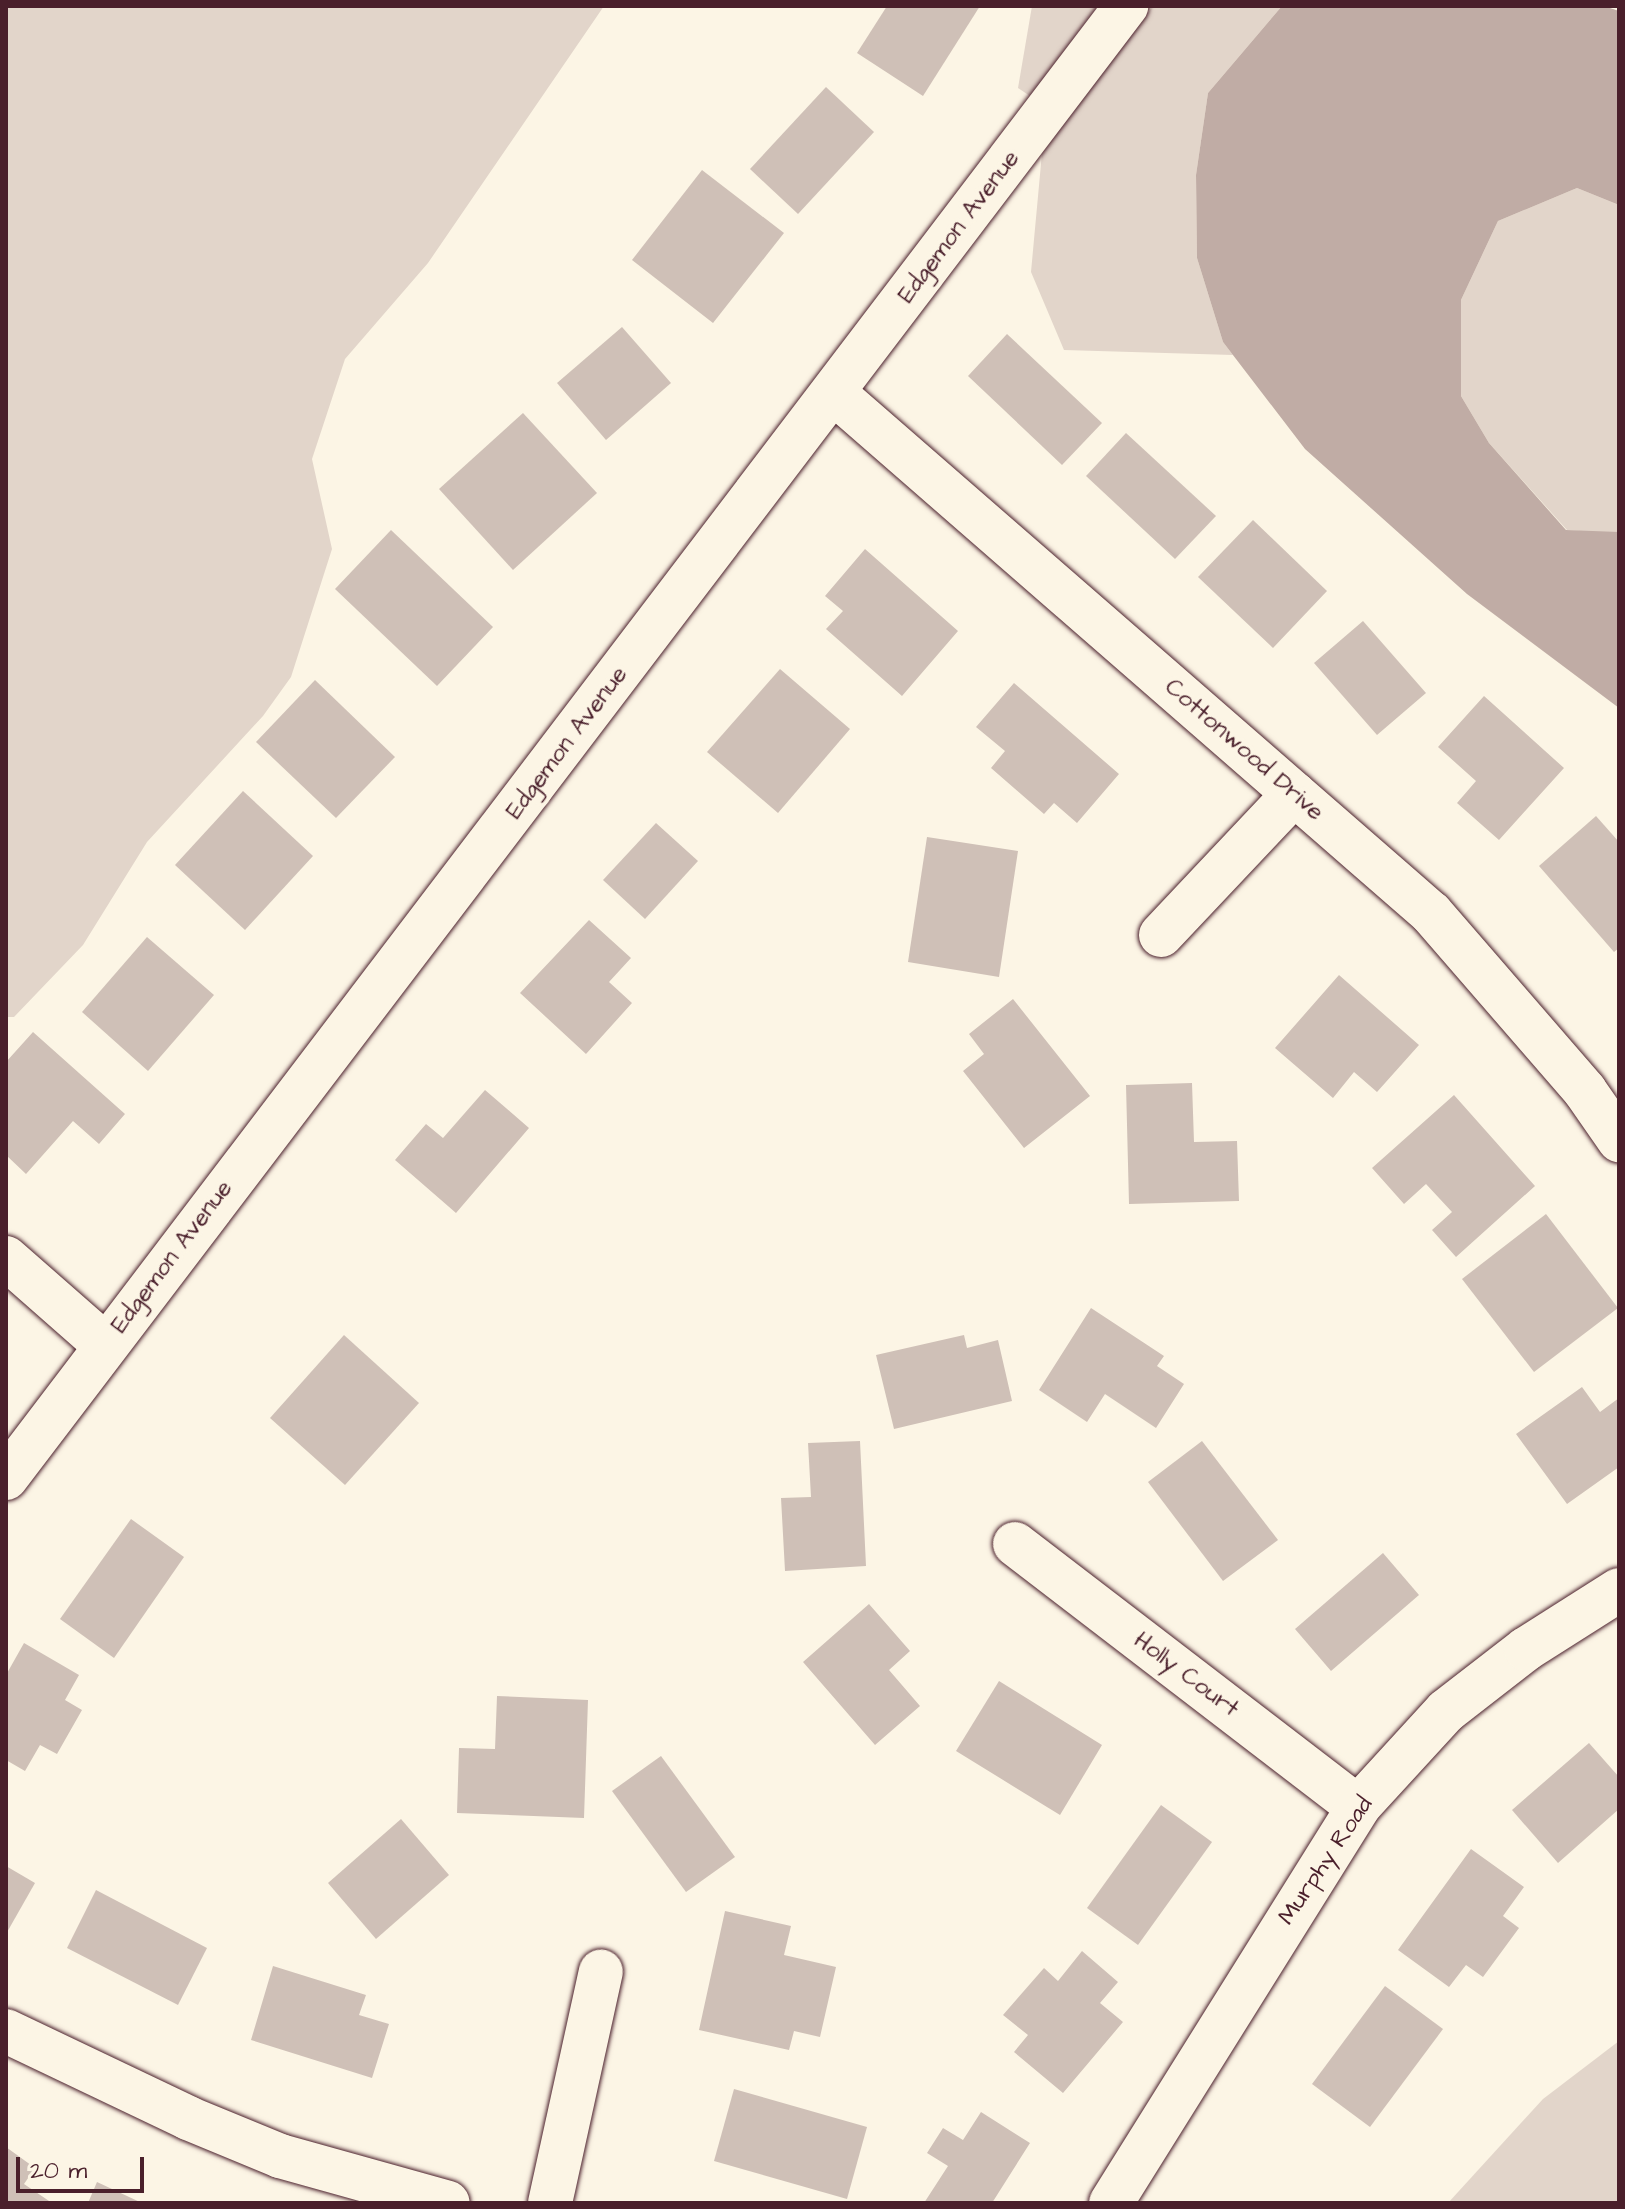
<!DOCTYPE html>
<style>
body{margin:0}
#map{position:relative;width:1625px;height:2209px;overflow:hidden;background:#fcf5e5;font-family:"Architects Daughter",sans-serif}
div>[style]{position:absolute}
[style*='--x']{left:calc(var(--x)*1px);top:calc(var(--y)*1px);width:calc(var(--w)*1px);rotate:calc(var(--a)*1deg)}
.green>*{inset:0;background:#e2d5ca}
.water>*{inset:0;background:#c0aca5}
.building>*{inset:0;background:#cfc0b7}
.roads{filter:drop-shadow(0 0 2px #4a1f2b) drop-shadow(0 0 2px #4a1f2b)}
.minor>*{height:44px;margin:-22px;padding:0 22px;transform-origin:22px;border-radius:22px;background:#fcf5e5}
.tertiary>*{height:44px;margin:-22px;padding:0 22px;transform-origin:22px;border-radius:22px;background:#fcf5e5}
span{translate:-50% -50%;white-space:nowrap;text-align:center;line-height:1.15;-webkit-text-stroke:8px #fcf5e5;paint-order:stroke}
.street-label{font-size:24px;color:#4a1f2b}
.frame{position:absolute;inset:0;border:8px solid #4a1f2b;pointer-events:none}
.scale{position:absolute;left:16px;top:2157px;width:128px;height:36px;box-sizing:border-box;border:4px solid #4a1f2b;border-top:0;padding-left:10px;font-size:24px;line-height:28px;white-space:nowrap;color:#4a1f2b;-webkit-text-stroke:6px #fcf5e5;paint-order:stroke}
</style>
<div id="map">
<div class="green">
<div style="clip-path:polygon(6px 6px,604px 6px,428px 263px,345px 359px,312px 459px,332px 549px,291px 677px,263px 716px,147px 842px,83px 945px,14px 1017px,6px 1017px)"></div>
<div style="clip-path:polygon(1032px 6px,1098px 6px,1030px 96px,1018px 88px)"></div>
<div style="clip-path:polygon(1153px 6px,1282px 6px,1208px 93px,1196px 175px,1197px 258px,1223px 342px,1233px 355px,1064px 350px,1031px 272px,1042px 153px)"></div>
<div style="clip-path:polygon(1577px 188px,1619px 205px,1617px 534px,1567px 530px,1489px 443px,1461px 396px,1461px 300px,1498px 221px)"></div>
<div style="clip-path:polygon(1619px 2041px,1619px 2203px,1448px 2203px,1543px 2099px)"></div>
</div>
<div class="water">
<div style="clip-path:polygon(1282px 6px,1604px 6px,1619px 11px,1619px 205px,1577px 188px,1498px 221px,1461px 300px,1461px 396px,1489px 443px,1566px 530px,1619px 532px,1619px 708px,1467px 594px,1305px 449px,1223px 342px,1197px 258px,1196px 175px,1208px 93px)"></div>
</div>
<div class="building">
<div style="clip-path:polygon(887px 6px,980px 6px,923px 96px,857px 53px)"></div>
<div style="clip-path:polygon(826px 87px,874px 132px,798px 214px,750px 169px)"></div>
<div style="clip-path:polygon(702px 170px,784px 233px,713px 323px,632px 260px)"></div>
<div style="clip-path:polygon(622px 327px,671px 383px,606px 440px,557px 383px)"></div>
<div style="clip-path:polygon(1007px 334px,1102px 423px,1062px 465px,968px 376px)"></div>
<div style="clip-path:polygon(523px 413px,597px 493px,513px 570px,439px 489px)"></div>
<div style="clip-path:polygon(1126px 433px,1216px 516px,1175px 559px,1086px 476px)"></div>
<div style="clip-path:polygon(1253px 520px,1327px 591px,1273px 648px,1198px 577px)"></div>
<div style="clip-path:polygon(391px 530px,493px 627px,437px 686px,335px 589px)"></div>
<div style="clip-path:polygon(865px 549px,958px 631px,902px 696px,826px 629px,843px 611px,825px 596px)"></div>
<div style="clip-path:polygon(1363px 621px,1426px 693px,1377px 735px,1314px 663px)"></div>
<div style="clip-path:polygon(780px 669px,850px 729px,778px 813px,707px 752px)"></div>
<div style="clip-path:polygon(315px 680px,395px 757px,336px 818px,256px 742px)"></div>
<div style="clip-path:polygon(1014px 683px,1119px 774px,1077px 823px,1054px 803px,1044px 814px,991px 768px,1005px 751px,976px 727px)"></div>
<div style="clip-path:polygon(1484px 696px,1564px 768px,1499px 840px,1457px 803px,1476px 781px,1438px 747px)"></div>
<div style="clip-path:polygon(243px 791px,313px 856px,245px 930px,175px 865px)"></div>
<div style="clip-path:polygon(1596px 816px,1619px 842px,1619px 948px,1614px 952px,1539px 866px)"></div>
<div style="clip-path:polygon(656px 823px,698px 861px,645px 919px,603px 880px)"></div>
<div style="clip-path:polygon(927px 837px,1018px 851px,999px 977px,908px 962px)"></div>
<div style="clip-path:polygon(589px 920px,631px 958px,609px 982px,632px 1003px,586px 1054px,520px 993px)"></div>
<div style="clip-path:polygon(147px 937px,214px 995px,148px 1071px,82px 1012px)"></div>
<div style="clip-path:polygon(1339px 975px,1419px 1045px,1377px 1092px,1354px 1072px,1333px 1098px,1275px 1048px)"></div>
<div style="clip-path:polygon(1013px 999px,1090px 1096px,1024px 1148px,963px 1071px,984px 1054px,969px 1034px)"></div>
<div style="clip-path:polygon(33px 1032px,125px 1114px,99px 1144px,73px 1121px,26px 1174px,6px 1155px,6px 1062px)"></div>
<div style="clip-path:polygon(1192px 1083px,1194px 1142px,1237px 1141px,1239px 1201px,1129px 1204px,1126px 1085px)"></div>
<div style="clip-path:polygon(485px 1090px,529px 1128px,456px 1213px,395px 1160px,426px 1124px,443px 1138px)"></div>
<div style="clip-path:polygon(1454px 1095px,1535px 1186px,1456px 1257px,1432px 1230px,1452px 1212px,1426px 1184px,1404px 1204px,1372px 1168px)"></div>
<div style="clip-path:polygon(1546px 1214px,1618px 1308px,1534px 1372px,1462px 1279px)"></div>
<div style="clip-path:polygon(1091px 1308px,1164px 1356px,1157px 1366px,1184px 1384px,1156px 1428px,1105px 1394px,1087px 1422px,1039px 1390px)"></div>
<div style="clip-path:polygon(344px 1335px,419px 1403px,345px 1485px,270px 1418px)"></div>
<div style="clip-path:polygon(964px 1335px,967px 1348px,998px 1340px,1012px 1401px,894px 1429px,876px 1355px)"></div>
<div style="clip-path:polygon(1582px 1387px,1600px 1412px,1619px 1398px,1619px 1467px,1567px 1504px,1516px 1434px)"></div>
<div style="clip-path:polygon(860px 1441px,866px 1566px,785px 1571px,781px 1498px,811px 1497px,808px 1443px)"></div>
<div style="clip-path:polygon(1202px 1441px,1278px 1540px,1223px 1581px,1148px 1482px)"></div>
<div style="clip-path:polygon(131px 1519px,184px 1557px,114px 1658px,60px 1619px)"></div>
<div style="clip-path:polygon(1383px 1553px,1419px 1595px,1331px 1671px,1295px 1629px)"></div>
<div style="clip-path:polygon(869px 1604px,910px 1651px,889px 1670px,920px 1706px,875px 1745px,803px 1662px)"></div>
<div style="clip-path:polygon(24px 1643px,79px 1675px,65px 1700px,82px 1710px,57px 1754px,40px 1745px,25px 1771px,6px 1760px,6px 1675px)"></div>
<div style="clip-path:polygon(999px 1681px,1102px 1745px,1060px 1815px,956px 1751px)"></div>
<div style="clip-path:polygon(497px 1696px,588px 1700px,584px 1818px,457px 1813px,459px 1748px,495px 1749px)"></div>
<div style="clip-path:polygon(1589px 1743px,1619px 1777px,1619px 1809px,1558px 1863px,1512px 1810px)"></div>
<div style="clip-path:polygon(661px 1756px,735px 1857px,686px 1892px,612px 1791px)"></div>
<div style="clip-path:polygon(1161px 1805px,1212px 1842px,1138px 1945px,1087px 1908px)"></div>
<div style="clip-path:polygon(401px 1819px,449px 1875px,376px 1939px,328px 1883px)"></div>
<div style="clip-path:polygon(1471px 1849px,1524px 1887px,1503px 1916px,1519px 1928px,1483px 1977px,1466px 1965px,1449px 1987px,1398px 1950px)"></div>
<div style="clip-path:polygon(6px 1866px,35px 1883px,6px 1934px)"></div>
<div style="clip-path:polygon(96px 1890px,207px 1948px,178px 2005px,67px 1948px)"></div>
<div style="clip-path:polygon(725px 1911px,791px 1926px,784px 1955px,836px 1967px,820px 2037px,794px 2031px,789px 2050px,699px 2030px)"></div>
<div style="clip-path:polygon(1082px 1951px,1118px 1982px,1100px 2003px,1123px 2022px,1063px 2093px,1014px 2052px,1028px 2035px,1003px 2015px,1044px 1968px,1058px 1981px)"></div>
<div style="clip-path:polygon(273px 1966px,366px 1995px,359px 2015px,389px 2024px,372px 2078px,251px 2040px)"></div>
<div style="clip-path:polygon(1385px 1986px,1443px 2029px,1370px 2127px,1312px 2084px)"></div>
<div style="clip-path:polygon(734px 2089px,867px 2127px,847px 2199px,714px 2161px)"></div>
<div style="clip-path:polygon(981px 2112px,1030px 2143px,992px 2203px,924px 2203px,948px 2166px,927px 2153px,943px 2128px,963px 2140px)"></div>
<div style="clip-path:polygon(6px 2147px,35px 2168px,24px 2184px,52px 2203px,6px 2203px)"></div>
<div style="clip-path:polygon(97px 2182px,142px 2203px,88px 2203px)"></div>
</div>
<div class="roads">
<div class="minor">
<div style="--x:834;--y:393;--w:792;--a:41.06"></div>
<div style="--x:1431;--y:913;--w:235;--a:49.1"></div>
<div style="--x:1585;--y:1091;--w:60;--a:55.2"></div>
<div style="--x:1161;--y:935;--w:194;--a:-46.7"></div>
<div style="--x:6;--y:1258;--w:132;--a:41.3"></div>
<div style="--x:1015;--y:1544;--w:432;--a:37.5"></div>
<div style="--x:6;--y:2031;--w:202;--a:25.5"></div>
<div style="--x:188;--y:2118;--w:100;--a:22.4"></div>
<div style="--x:280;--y:2156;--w:174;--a:15.6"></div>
<div style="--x:550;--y:2203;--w:237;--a:-77.6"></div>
</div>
<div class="tertiary">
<div style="--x:6;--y:1478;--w:1850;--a:-52.73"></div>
<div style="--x:1111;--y:2203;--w:467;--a:-58"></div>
<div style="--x:1358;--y:1807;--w:130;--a:-47.5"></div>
<div style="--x:1446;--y:1711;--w:101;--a:-37.8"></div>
<div style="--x:1526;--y:1649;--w:110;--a:-32.4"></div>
</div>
</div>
<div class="street-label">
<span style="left:959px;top:227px;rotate:-53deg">Edgemon Avenue</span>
<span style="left:567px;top:743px;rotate:-53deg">Edgemon Avenue</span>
<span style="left:1244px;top:750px;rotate:41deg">Cottonwood Drive</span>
<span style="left:172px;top:1257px;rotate:-53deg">Edgemon Avenue</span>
<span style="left:1186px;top:1675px;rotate:37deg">Holly Court</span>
<span style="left:1326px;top:1861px;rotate:-56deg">Murphy Road</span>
</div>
<div class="frame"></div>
<div class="scale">20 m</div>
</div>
